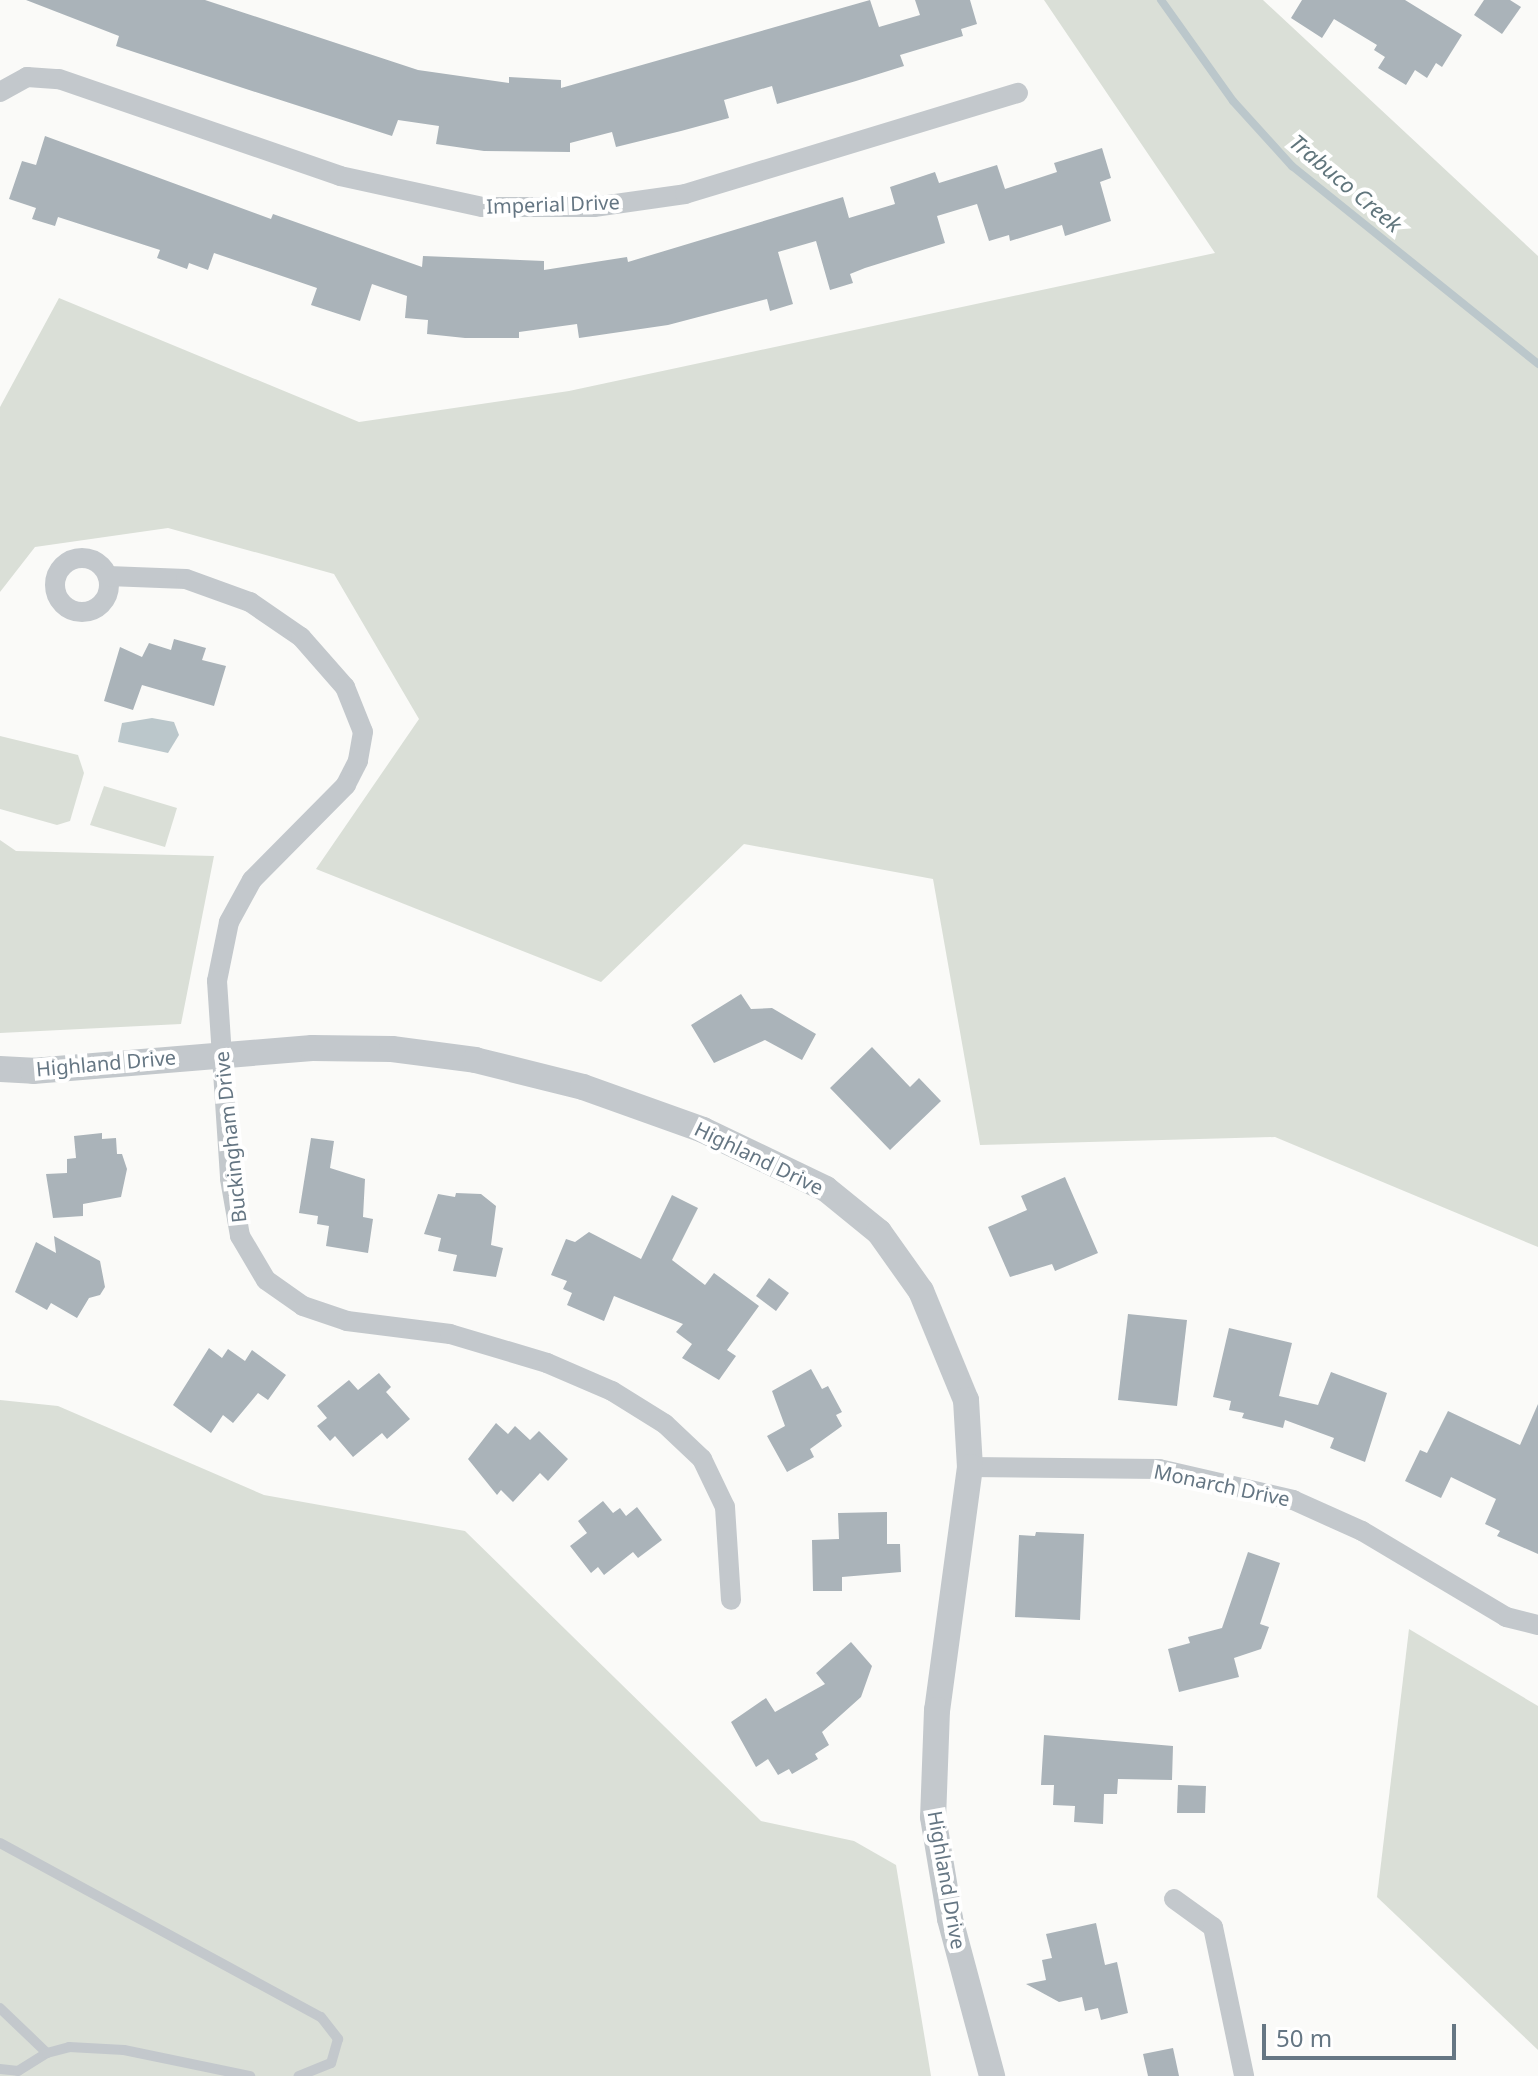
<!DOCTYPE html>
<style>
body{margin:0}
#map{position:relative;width:1538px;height:2076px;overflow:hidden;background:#fafaf8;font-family:"Noto Sans",sans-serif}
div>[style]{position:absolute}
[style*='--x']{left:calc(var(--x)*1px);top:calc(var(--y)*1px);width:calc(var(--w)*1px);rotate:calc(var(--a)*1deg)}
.green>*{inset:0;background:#dadfd7}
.water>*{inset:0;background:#bbc7cb}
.stream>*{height:8px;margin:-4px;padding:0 4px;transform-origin:4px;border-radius:4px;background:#bbc7cb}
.building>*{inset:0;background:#aab3b9}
.service>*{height:10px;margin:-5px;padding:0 5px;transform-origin:5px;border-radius:5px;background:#c3c8cc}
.minor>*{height:20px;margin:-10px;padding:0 10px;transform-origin:10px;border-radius:10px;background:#c3c8cc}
.minor>.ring{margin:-10px;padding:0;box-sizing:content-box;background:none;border:20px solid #c3c8cc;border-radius:50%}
.tertiary>*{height:26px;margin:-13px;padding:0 13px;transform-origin:13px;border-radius:13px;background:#c3c8cc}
span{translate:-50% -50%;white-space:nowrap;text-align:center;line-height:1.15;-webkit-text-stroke:8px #fff;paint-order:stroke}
.street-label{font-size:20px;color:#657683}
.water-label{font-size:22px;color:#60757c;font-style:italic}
.scale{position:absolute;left:1262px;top:2024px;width:194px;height:36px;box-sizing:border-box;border:4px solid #657683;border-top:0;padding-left:10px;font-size:24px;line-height:28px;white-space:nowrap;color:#657683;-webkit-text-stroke:6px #fff;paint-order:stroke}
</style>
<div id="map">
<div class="green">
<div style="clip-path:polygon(1044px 0,1263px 0,1538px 256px,1538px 1247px,1275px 1137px,980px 1145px,933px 879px,744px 844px,601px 982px,316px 869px,419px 719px,334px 574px,168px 528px,35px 547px,0 592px,0 407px,59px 298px,359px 422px,569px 391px,1215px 253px)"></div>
<div style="clip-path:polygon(0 736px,78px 755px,84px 773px,70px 821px,57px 825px,0 809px)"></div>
<div style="clip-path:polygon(104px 786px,177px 808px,165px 847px,90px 825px)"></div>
<div style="clip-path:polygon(0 840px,16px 851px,214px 856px,181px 1024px,0 1033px)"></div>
<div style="clip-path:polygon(0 1400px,58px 1406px,264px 1495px,465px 1531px,761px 1821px,854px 1841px,896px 1865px,931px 2076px,0 2076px)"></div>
<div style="clip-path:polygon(1409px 1629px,1538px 1706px,1538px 2050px,1377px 1897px)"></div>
</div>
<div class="water">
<div style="clip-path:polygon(152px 718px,174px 722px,179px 735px,168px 753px,118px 742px,122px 723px)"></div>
</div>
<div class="stream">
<div style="--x:1161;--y:0;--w:124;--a:54.5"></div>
<div style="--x:1233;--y:101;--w:88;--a:47.8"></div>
<div style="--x:1292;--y:166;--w:316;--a:38.8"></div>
</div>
<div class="building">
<div style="clip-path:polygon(26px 0,205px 0,418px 70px,509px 83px,509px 77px,561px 80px,561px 88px,870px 0,879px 27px,920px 15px,915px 0,970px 0,977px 24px,961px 29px,963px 36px,900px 55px,904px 66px,856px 81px,777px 104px,772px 86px,724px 100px,729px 118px,681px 131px,616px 147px,612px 132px,570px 143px,570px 152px,484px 151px,436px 144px,439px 126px,398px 120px,392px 136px,240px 87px,116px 46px,119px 36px)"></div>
<div style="clip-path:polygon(1302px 0,1405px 0,1462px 35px,1442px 67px,1436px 63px,1427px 78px,1415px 70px,1406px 85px,1378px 68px,1385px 57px,1374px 50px,1377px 45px,1334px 19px,1322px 38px,1291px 18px)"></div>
<div style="clip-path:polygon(1484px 0,1510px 0,1521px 7px,1502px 34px,1474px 15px)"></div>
<div style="clip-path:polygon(45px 136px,271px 219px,273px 214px,422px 267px,423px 256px,544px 261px,544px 270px,627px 257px,628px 262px,843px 197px,849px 218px,895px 204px,890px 187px,935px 172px,939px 183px,997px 165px,1005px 189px,1057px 172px,1054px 163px,1102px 148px,1111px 178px,1100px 182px,1111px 221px,1065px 236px,1062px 225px,1010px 241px,1009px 235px,989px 241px,977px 204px,937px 216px,945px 243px,865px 268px,850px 274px,853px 283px,830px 290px,816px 241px,778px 252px,793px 304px,770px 311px,767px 299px,668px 325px,579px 338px,577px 324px,519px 332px,519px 338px,465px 338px,427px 334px,428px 320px,405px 318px,407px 296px,372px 284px,360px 321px,311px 305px,317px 288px,214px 253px,208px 270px,189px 263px,187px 269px,157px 258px,160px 250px,58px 217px,55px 226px,32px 219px,36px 208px,9px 199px,22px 161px,36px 165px)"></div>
<div style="clip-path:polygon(174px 639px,206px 648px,202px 660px,226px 666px,214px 706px,142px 685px,133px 710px,104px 701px,120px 647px,142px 657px,149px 643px,171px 650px)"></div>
<div style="clip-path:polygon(741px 994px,751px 1009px,772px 1008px,816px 1034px,802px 1060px,765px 1040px,714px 1063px,691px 1025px)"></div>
<div style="clip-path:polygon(872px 1047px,910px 1087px,919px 1078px,941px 1101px,890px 1150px,830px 1088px)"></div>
<div style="clip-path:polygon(102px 1133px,102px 1139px,116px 1138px,117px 1154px,122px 1154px,127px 1169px,121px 1197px,83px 1204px,83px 1216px,53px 1218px,46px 1174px,67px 1173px,67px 1159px,76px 1158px,74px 1136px)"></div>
<div style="clip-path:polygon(311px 1138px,334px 1141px,330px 1168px,365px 1179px,363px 1217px,373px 1219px,368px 1253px,326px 1246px,329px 1226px,317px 1224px,318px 1216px,299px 1213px)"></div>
<div style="clip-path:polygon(1065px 1177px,1098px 1253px,1055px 1271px,1052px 1264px,1010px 1277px,988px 1227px,1027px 1210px,1021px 1196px)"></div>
<div style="clip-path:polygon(456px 1193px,481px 1194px,496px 1206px,491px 1245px,503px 1248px,496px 1277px,453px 1271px,457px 1255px,438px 1251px,441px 1238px,424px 1234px,438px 1194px,455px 1197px)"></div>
<div style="clip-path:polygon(672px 1195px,698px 1208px,672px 1260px,705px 1285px,714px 1273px,759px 1306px,727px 1350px,736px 1356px,719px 1380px,682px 1358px,692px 1344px,676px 1332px,683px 1324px,614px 1296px,604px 1321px,567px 1305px,572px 1293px,563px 1289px,567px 1281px,551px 1275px,566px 1239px,575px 1242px,589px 1232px,641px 1259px)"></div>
<div style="clip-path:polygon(54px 1236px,100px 1261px,105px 1287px,100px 1295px,89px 1298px,77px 1318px,51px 1303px,47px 1310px,15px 1292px,36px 1242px,56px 1253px)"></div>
<div style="clip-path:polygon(769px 1278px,789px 1293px,776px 1311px,756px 1296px)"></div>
<div style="clip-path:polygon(1128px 1314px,1187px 1320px,1177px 1406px,1118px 1400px)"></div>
<div style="clip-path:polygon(1229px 1328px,1292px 1343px,1279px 1396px,1318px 1405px,1331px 1372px,1387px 1393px,1365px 1462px,1330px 1448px,1334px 1438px,1285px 1420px,1283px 1428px,1242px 1418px,1244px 1413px,1229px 1410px,1231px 1401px,1213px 1397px)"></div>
<div style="clip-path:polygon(209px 1348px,222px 1358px,228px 1349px,245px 1361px,252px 1350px,286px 1375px,268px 1400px,258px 1393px,233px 1423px,223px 1415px,211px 1433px,173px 1405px)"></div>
<div style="clip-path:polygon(811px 1369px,822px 1389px,828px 1386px,842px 1412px,836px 1415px,842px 1426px,810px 1449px,814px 1457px,787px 1472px,767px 1436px,785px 1426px,772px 1391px)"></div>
<div style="clip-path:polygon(379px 1373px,391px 1387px,386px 1392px,410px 1419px,387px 1439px,382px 1433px,353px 1457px,335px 1436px,330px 1441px,317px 1426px,327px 1418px,317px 1406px,349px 1380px,358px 1390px)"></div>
<div style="clip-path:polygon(1538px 1404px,1538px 1554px,1497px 1536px,1500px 1531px,1485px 1524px,1496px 1499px,1451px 1477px,1441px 1498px,1405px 1481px,1420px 1450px,1427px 1453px,1448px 1411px,1520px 1445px)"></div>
<div style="clip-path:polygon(496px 1423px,508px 1434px,515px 1426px,530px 1440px,539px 1431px,568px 1459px,548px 1481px,540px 1473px,513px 1502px,501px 1490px,497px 1495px,468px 1459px)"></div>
<div style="clip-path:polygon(603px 1501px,613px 1513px,620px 1508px,626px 1516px,637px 1507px,662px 1540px,638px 1558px,633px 1552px,604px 1575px,598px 1567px,591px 1573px,570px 1546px,587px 1533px,578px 1521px)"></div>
<div style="clip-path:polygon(887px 1512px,887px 1544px,900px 1544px,901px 1572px,842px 1577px,842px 1591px,813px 1591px,812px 1540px,839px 1539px,838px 1513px)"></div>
<div style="clip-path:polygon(1036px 1532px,1084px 1534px,1080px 1620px,1015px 1617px,1019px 1535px,1035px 1536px)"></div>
<div style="clip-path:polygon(1248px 1552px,1280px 1563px,1260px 1624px,1269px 1627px,1261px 1649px,1234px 1658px,1239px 1677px,1179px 1692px,1168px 1649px,1190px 1643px,1188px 1637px,1222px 1628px)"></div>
<div style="clip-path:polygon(851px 1642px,872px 1666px,861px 1697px,822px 1732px,829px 1745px,815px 1754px,818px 1759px,792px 1774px,789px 1769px,778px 1775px,768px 1759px,756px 1767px,731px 1722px,766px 1698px,775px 1712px,825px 1684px,816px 1673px)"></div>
<div style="clip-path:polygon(1044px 1735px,1173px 1746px,1172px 1780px,1118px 1779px,1117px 1794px,1104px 1794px,1103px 1824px,1074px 1822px,1075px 1806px,1053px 1805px,1054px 1785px,1041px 1785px)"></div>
<div style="clip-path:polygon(1178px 1785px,1206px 1786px,1205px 1813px,1177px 1813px)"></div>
<div style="clip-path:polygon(1096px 1923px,1105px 1965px,1117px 1962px,1128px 2013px,1101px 2020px,1098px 2008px,1085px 2011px,1082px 1997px,1059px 2002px,1026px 1984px,1046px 1980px,1042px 1960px,1052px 1958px,1046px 1934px)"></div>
<div style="clip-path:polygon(1173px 2048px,1179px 2076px,1148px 2076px,1143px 2054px)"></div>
</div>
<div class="service">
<div style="--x:0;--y:1843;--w:365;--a:28.5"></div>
<div style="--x:321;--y:2017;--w:28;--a:52"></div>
<div style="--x:338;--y:2039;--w:25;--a:106"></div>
<div style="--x:331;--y:2063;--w:35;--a:158"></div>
<div style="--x:0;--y:2008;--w:65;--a:43.8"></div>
<div style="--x:0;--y:2069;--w:18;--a:6"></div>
<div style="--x:18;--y:2071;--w:34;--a:-32"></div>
<div style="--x:47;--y:2053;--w:23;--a:-15"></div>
<div style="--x:69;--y:2047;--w:55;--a:3.1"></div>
<div style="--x:124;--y:2050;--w:129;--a:11.7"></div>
</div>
<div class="minor">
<div style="--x:0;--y:92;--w:31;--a:-29"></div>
<div style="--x:27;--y:77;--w:32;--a:4"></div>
<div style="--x:59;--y:79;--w:297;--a:19"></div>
<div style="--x:340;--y:176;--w:145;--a:12.3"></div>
<div style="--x:482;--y:207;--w:112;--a:0"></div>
<div style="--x:594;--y:207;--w:92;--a:-8.1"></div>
<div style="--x:685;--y:194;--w:348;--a:-16.9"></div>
<div class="ring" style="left:55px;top:558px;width:34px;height:34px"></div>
<div style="--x:108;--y:576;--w:78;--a:2.2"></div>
<div style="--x:186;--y:579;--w:68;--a:19.8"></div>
<div style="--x:250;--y:602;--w:62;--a:34.5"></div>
<div style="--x:301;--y:637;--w:67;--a:48.7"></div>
<div style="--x:345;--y:687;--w:48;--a:68.2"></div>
<div style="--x:363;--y:732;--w:29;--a:100"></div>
<div style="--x:358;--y:761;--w:27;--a:117"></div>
<div style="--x:346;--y:785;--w:134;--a:134.7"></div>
<div style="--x:252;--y:880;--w:48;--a:118.7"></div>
<div style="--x:229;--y:922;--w:60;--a:101.5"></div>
<div style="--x:217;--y:981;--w:198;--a:86.2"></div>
<div style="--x:230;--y:1179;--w:58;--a:80"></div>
<div style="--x:240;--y:1236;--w:51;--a:59.4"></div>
<div style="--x:266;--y:1280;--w:45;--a:35.1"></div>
<div style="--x:303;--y:1306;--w:46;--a:18.8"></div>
<div style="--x:347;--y:1321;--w:104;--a:7.2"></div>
<div style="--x:450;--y:1334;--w:101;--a:16.6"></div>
<div style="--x:547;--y:1363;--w:71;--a:23.3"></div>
<div style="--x:612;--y:1391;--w:62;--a:31.9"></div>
<div style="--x:665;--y:1424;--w:51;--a:43.4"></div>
<div style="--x:702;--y:1459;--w:53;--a:64.4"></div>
<div style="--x:725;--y:1507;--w:93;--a:86.3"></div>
<div style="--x:970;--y:1467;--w:189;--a:0.6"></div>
<div style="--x:1159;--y:1469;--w:138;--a:13"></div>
<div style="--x:1293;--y:1500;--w:76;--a:24.2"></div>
<div style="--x:1362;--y:1531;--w:168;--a:30.8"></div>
<div style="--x:1506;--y:1617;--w:33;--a:14"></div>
<div style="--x:1174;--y:1899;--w:48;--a:35.7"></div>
<div style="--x:1213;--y:1927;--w:152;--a:78.2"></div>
</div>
<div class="tertiary">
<div style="--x:0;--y:1069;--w:33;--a:3"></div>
<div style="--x:33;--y:1071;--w:280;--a:-4.7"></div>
<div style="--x:312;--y:1048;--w:80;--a:0.7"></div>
<div style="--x:392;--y:1049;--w:84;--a:7.5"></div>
<div style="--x:475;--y:1060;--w:111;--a:14"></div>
<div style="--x:583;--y:1087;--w:127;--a:19.7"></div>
<div style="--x:703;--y:1130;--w:136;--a:25.6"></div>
<div style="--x:826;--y:1189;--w:68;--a:39.1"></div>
<div style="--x:879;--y:1232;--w:72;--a:54.6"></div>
<div style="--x:921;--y:1291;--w:118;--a:67.6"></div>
<div style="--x:966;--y:1400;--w:67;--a:86.6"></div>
<div style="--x:970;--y:1467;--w:245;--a:97.7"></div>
<div style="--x:937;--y:1710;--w:107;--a:92.1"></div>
<div style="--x:933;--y:1817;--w:103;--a:80.5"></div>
<div style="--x:950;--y:1919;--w:163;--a:75"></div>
</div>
<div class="street-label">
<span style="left:553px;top:204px;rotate:-2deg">Imperial Drive</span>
<span style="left:106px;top:1063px;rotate:-5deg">Highland Drive</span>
<span style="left:230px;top:1137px;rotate:-96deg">Buckingham Drive</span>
<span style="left:759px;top:1158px;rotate:26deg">Highland Drive</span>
<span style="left:1222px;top:1485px;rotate:12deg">Monarch Drive</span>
<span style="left:947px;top:1880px;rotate:80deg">Highland Drive</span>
</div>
<div class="water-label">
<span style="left:1346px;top:183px;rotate:40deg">Trabuco Creek</span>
</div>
<div class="scale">50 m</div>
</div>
